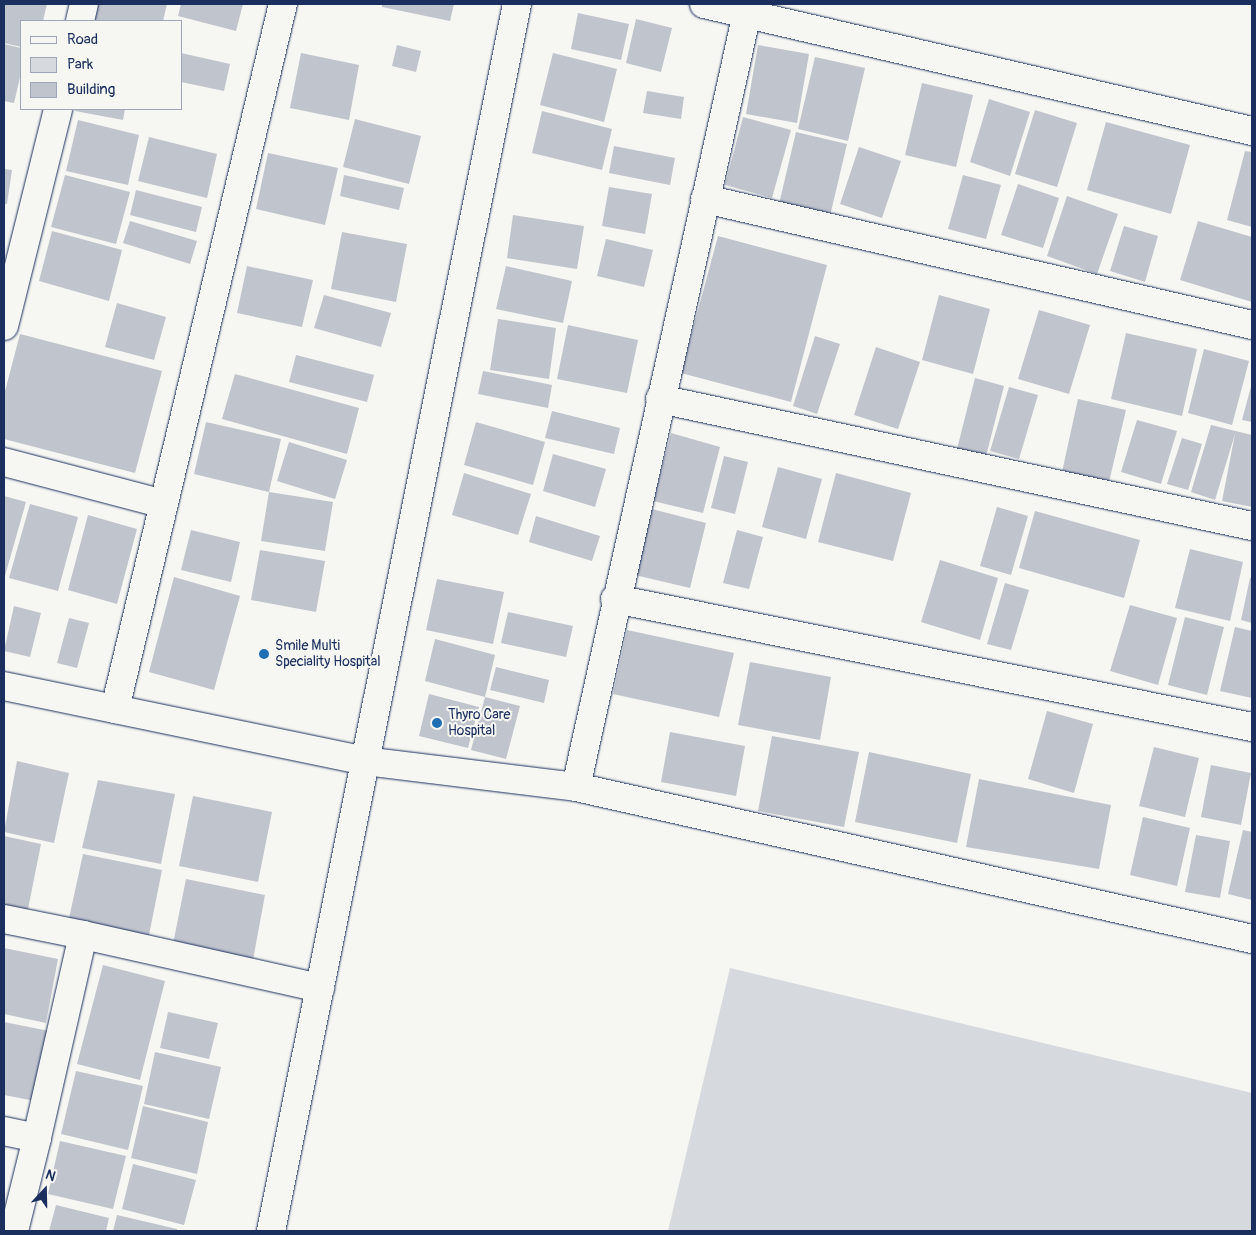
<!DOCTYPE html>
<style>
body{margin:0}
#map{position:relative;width:1256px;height:1235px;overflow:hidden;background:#f6f6f2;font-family:Pangolin,sans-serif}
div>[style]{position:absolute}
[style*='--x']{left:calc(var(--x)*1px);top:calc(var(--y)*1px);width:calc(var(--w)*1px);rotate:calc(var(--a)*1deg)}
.green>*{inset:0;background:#d6d9dd}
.building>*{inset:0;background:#c0c4cd}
.roads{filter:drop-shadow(0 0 1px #1b2f5e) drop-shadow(0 0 1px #1b2f5e)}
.minor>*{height:28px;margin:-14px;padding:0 14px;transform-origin:14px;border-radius:14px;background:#f6f6f2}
.dots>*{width:14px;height:14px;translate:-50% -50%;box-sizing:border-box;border:2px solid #f6f6f2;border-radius:50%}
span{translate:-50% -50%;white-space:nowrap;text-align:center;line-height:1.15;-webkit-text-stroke:4px #f6f6f2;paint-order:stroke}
.poi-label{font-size:14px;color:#1b2f5e}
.left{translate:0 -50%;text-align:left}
.frame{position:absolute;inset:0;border:5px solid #1b2f5e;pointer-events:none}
.legend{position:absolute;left:20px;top:20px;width:162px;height:90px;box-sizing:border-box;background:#f6f6f2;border:1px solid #9ea6b7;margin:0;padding:6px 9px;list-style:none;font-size:15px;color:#1b2f5e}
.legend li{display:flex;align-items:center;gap:10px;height:25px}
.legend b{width:25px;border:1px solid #9ea6b7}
.north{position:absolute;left:20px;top:1165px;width:50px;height:50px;-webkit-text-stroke:4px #f6f6f2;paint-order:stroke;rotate:21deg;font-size:14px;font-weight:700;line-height:20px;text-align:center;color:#1b2f5e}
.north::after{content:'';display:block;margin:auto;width:18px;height:22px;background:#1b2f5e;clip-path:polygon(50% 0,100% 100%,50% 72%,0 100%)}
</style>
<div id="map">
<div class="green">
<div style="clip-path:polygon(730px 968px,1252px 1093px,1252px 1231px,668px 1231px)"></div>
</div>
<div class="building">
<div style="clip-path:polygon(4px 4px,47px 4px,43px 21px,21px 21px,21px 47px,4px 43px)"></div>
<div style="clip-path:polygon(91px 4px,167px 4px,163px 21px,87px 21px)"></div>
<div style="clip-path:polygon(181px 4px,243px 4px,236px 31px,178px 16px)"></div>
<div style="clip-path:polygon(382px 4px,454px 4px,450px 21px,382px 7px)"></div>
<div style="clip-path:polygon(578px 13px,629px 24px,621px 60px,571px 49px)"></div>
<div style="clip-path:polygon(636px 19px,672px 28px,661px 72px,626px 63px)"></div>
<div style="clip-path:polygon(4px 44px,21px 48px,21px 73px,14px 103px,4px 101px)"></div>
<div style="clip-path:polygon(397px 45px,421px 51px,416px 72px,392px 66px)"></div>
<div style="clip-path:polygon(758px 45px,809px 54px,797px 123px,746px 114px)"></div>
<div style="clip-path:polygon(181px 53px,230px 64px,224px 91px,181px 82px)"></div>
<div style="clip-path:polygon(301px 53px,359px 65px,349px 120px,290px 108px)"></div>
<div style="clip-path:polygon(553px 53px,617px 69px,604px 122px,540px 105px)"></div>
<div style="clip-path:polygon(815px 57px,865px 68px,848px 141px,798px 129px)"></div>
<div style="clip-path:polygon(922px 83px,973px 95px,956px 167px,905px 155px)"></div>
<div style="clip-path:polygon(647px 91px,684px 97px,681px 119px,643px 113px)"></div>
<div style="clip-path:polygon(989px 99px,1030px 112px,1010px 176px,970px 162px)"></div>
<div style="clip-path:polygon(76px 109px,125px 109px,123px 120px,75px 111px)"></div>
<div style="clip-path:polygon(1035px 110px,1077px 123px,1057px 187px,1015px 174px)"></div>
<div style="clip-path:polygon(542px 111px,612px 129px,602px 170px,532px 153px)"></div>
<div style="clip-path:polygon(743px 117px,791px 130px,772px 198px,725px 185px)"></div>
<div style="clip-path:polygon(355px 119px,421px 136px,409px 184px,343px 167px)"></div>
<div style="clip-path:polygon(78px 120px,139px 135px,128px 185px,66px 171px)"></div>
<div style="clip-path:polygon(1106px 122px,1190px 145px,1171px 214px,1087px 190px)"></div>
<div style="clip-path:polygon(796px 132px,847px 144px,830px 216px,779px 204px)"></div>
<div style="clip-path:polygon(149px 137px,217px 154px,207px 198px,138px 181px)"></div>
<div style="clip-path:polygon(614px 146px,675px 158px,670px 185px,609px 173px)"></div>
<div style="clip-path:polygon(859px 147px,901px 161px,882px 218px,840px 204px)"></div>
<div style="clip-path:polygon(1245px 151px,1252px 152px,1252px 227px,1227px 220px)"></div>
<div style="clip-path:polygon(268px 153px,338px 168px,325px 225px,256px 209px)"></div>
<div style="clip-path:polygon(4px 169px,12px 170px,7px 204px,4px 204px)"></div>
<div style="clip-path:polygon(65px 175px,130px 192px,116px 244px,51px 227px)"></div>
<div style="clip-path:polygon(344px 175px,404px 188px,399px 210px,340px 196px)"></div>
<div style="clip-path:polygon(963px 175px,1001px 185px,986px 239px,948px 229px)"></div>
<div style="clip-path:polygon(1018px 184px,1059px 198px,1043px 248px,1001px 235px)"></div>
<div style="clip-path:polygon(609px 187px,652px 194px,645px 234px,602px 226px)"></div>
<div style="clip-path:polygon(136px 190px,202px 207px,196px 232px,130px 215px)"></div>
<div style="clip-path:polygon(1067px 196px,1118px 214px,1097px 274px,1047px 256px)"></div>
<div style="clip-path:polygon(513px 215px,584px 226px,577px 269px,507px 258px)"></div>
<div style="clip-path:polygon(130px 221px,197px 241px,190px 264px,123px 243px)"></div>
<div style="clip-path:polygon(1198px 221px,1252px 237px,1252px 302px,1180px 280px)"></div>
<div style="clip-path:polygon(1124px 226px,1158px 236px,1145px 282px,1110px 271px)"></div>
<div style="clip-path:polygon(52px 231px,122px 250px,109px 301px,39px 281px)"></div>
<div style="clip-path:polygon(342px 232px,407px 244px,396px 302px,331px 289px)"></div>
<div style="clip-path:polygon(718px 236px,827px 265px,791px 402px,681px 373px)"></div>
<div style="clip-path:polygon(606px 239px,653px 250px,644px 287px,597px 276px)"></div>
<div style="clip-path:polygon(247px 266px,313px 280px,302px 327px,237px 313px)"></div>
<div style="clip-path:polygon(506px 266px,572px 281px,563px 323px,496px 309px)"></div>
<div style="clip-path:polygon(324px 295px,391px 313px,381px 347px,314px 328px)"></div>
<div style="clip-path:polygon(939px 295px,990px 309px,973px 374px,922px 360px)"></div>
<div style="clip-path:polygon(117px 303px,166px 317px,154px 360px,105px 347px)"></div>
<div style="clip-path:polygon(1039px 310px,1090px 325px,1069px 394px,1018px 379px)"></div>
<div style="clip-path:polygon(498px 319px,556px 328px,549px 379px,490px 370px)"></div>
<div style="clip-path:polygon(568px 325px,638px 340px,627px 393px,557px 379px)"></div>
<div style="clip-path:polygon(1126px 333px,1197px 349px,1182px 416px,1111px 399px)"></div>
<div style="clip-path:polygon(20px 334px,162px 371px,135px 473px,4px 439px,4px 395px)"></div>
<div style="clip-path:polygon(815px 336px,840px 344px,817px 414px,793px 406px)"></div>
<div style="clip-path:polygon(876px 347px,920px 362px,898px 429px,854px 415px)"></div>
<div style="clip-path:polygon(1204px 349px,1249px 361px,1232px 425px,1188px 413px)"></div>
<div style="clip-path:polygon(296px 355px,374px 375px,367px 402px,289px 382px)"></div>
<div style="clip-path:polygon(483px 371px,552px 385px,548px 408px,478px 394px)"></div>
<div style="clip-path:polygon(235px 374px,359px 408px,347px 454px,222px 419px)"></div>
<div style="clip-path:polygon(975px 378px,1004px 386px,986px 456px,957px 449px)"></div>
<div style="clip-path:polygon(1252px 383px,1252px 422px,1242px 420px)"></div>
<div style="clip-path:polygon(1009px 387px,1038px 395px,1019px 459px,990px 451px)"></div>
<div style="clip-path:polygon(1078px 399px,1126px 410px,1109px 482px,1062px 472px)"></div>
<div style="clip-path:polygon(552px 411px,620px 428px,614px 454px,545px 438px)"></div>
<div style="clip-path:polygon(1137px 420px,1177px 431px,1161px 484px,1121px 472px)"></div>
<div style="clip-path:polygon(206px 422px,281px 439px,269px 492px,194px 474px)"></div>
<div style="clip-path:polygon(476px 422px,545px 442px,533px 485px,464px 465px)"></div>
<div style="clip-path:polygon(1211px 425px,1252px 435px,1252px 507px,1222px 501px,1235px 434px,1215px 500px,1191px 492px)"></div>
<div style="clip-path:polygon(671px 433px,720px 447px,703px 513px,653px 501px)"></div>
<div style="clip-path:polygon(1182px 438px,1202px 444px,1188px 490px,1167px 484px)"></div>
<div style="clip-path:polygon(289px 442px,347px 460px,335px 499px,277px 481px)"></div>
<div style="clip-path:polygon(553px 454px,606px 469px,595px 507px,543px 491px)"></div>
<div style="clip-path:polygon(724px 456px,748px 462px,735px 514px,711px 508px)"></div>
<div style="clip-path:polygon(778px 467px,822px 479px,806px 539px,762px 527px)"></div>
<div style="clip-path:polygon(464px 473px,531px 494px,518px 535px,452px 515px)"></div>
<div style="clip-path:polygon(836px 473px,911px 493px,893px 561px,818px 542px)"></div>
<div style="clip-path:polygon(269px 492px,333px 502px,325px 551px,261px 541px)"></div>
<div style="clip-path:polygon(4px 496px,26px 502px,5px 576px,4px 576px)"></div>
<div style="clip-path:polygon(30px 504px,78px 517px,58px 591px,9px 578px)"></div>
<div style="clip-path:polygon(997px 507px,1028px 516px,1011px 575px,980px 566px)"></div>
<div style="clip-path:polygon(652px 509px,706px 523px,690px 588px,635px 575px)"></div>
<div style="clip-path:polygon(1035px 511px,1140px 540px,1124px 598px,1019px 568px)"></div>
<div style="clip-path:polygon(88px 515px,137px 529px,117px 604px,68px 590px)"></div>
<div style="clip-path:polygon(536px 516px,600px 536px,592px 561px,529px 542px)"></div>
<div style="clip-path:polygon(191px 530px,240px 542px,231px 582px,181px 570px)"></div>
<div style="clip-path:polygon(737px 530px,763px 537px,749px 589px,723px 583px)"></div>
<div style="clip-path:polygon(1190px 549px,1243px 562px,1230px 621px,1175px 608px)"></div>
<div style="clip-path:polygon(260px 550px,325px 561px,316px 612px,251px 600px)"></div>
<div style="clip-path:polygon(940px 560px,998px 578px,980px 640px,921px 622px)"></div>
<div style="clip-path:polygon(174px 577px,240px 596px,214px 690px,149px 672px)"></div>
<div style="clip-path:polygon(1250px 578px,1252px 578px,1252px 623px,1241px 620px)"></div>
<div style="clip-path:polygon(437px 579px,504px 592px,493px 644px,426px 630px)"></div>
<div style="clip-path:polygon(1005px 583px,1029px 590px,1011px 650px,987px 644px)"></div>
<div style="clip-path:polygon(1130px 605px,1177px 618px,1158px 685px,1110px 671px)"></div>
<div style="clip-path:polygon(14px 606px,41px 613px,30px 657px,4px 651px)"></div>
<div style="clip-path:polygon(508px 612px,573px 626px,566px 657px,501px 643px)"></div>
<div style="clip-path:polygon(1185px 617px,1224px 627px,1207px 695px,1168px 685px)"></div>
<div style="clip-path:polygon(69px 618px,89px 623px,77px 668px,57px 663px)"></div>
<div style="clip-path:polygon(1235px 627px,1252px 631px,1252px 698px,1220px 691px)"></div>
<div style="clip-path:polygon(627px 630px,734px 653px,719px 717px,613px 694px)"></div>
<div style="clip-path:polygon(435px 639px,495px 655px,485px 697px,425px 681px)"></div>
<div style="clip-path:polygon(750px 662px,831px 677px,820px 740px,738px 725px)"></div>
<div style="clip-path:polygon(496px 667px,549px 680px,544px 703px,490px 690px)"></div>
<div style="clip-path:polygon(429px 694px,479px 707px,468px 748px,419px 736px)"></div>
<div style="clip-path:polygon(485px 697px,520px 706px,506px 759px,471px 750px)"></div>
<div style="clip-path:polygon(1047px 711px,1093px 724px,1074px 793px,1028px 779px)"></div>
<div style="clip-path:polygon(670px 732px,745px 746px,736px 796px,661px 782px)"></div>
<div style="clip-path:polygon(772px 736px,859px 752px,844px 827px,758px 811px)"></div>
<div style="clip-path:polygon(1154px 747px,1199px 758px,1185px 817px,1139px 806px)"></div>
<div style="clip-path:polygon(869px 752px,971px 774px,957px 843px,855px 822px)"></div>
<div style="clip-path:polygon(17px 761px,69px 773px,54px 843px,4px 832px)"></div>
<div style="clip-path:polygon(1211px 765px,1251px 773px,1241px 825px,1201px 817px)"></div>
<div style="clip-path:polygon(979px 779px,1111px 805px,1099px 869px,966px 847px)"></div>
<div style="clip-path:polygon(98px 780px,175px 794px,161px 864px,82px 848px)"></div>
<div style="clip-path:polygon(193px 796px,272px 812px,258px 882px,179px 866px)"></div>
<div style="clip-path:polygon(1143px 817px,1190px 828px,1177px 886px,1130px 875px)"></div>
<div style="clip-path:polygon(1243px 830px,1252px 832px,1252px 900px,1228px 894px)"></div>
<div style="clip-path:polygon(1196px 835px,1230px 841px,1220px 898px,1185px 892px)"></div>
<div style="clip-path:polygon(4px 836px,41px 844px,27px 914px,4px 909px)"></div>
<div style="clip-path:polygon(83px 854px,162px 870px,148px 940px,68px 923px)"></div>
<div style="clip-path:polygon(186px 879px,265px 895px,252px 965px,172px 949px)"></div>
<div style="clip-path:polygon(4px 948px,58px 959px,46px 1023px,4px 1014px)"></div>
<div style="clip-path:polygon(103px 965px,165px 981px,140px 1080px,77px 1064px)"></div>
<div style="clip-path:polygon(168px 1012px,218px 1023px,209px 1059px,160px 1048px)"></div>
<div style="clip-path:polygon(4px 1022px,49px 1031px,35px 1101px,4px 1095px)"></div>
<div style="clip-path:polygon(155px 1052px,221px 1067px,209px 1119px,144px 1104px)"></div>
<div style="clip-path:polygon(76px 1071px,143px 1086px,128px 1150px,61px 1134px)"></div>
<div style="clip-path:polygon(143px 1106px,208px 1122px,197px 1174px,131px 1158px)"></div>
<div style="clip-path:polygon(60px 1141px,126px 1156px,113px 1209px,48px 1194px)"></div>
<div style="clip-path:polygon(133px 1164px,196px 1180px,184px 1225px,122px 1209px)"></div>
<div style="clip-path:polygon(56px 1205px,109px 1218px,106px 1231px,49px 1231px)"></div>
<div style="clip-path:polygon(117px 1215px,177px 1229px,177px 1231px,113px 1231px)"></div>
</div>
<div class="roads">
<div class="minor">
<div style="--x:704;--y:4;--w:563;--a:13.05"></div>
<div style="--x:80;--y:21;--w:17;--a:-77"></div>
<div style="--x:705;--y:199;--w:561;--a:12.97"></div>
<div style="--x:4;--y:326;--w:224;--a:-76"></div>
<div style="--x:660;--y:399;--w:605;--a:12.11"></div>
<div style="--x:4;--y:462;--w:165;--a:14.7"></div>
<div style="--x:615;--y:599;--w:650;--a:11.36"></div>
<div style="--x:4;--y:686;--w:369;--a:11.7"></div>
<div style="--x:365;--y:761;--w:213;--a:7"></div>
<div style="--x:576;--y:787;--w:693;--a:12.67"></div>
<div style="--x:115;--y:709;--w:725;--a:-76.6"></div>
<div style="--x:576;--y:787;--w:802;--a:-77.54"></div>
<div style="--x:4;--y:919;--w:81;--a:11.4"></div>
<div style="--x:83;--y:935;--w:208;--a:102.8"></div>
<div style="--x:37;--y:1138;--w:34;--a:-168"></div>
<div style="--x:83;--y:935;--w:243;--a:12.6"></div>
<div style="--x:14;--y:1231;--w:96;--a:-76.1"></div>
<div style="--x:271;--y:1231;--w:1251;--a:-78.66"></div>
</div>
</div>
<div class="dots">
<div style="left:264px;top:654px;background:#1f6fb2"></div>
<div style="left:437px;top:723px;background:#1f6fb2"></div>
</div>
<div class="poi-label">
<span class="left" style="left:275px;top:654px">Smile Multi<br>Speciality Hospital</span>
<span class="left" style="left:448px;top:723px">Thyro Care<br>Hospital</span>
</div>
<div class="frame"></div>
<ul class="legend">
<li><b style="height:6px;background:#f6f6f2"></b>Road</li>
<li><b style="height:14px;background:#d6d9dd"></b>Park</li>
<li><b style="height:14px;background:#c0c4cd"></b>Building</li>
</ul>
<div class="north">N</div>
</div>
